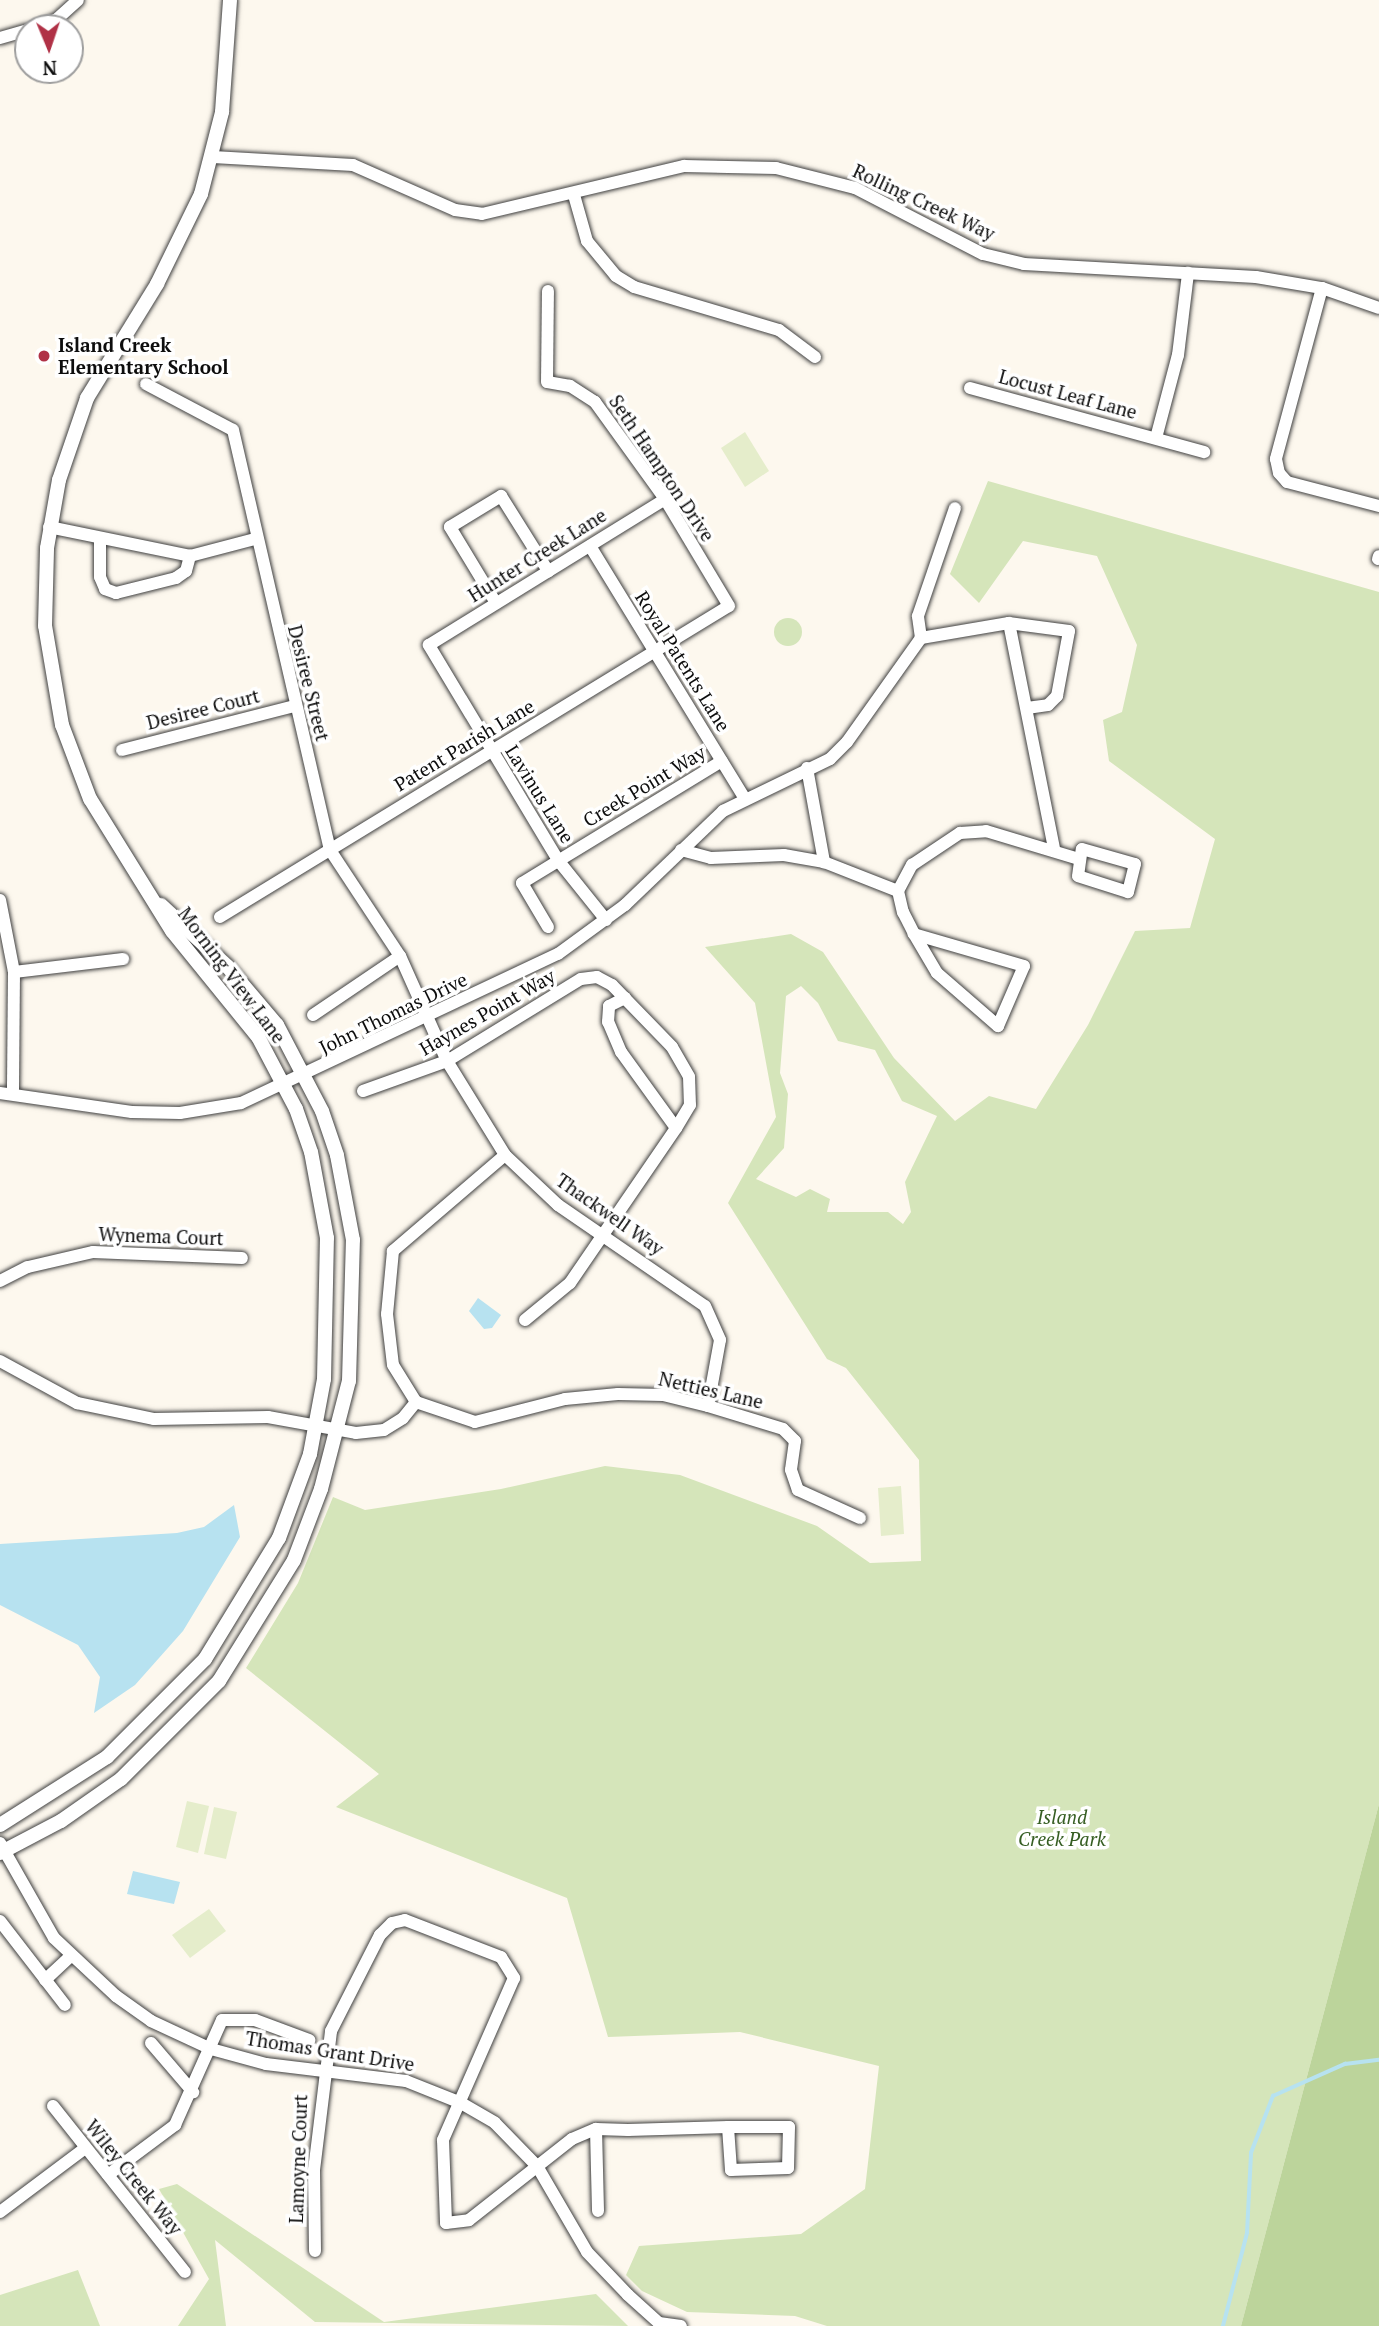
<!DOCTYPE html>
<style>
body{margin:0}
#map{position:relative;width:1379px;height:2326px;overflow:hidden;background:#fdf8ee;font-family:"PT Serif",serif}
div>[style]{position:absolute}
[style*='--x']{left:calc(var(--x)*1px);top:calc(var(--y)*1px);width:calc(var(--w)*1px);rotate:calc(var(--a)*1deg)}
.green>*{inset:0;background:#d5e5ba}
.round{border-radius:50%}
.forest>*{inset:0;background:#bcd49b}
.pitch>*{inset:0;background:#e5edcb}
.water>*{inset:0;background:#b7e2f0}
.stream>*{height:3.5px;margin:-1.75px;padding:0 1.75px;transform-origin:1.75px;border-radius:1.75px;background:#b7e2f0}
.roads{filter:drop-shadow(0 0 2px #404040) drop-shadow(0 0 2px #404040)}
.minor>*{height:12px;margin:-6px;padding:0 6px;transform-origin:6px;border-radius:6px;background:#fff}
.tertiary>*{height:14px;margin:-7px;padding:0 7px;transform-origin:7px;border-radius:7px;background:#fff}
.dots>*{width:19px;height:19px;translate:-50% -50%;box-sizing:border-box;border:4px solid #fff;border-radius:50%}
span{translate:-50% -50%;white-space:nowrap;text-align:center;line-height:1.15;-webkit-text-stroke:7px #fff;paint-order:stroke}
.street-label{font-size:19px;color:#0d0d0d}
.poi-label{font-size:19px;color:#0d0d0d;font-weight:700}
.left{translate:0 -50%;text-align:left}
.park-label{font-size:19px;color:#365e23;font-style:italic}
.north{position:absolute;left:14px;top:14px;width:70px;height:70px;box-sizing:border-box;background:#fff;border:2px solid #9e9e9e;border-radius:50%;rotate:178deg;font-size:19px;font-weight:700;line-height:28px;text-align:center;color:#0d0d0d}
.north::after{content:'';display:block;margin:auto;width:24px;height:32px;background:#b03146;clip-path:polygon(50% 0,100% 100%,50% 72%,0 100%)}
</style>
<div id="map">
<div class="green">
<div style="clip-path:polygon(evenodd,988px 481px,1379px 592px,1379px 1804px,1241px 2326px,827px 2326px,795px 2316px,687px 2312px,642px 2291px,626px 2275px,639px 2246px,801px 2234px,865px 2189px,879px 2066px,740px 2032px,608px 2037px,567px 1898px,336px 1807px,379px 1774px,246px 1668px,298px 1583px,333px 1497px,365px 1510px,501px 1489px,605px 1466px,680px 1475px,817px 1526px,870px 1563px,921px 1561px,919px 1460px,846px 1368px,827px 1359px,728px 1203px,776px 1117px,755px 1003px,705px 947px,791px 934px,823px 952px,894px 1058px,955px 1121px,989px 1096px,1036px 1109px,1088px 1025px,1135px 931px,1190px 928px,1215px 839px,1109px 761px,1103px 720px,1122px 712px,1137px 645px,1097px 556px,1023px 541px,979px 603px,950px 574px,988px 481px,801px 986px,818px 1003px,838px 1041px,875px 1050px,902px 1101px,937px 1116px,905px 1182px,911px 1212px,903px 1224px,888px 1212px,827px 1212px,830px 1199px,810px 1189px,796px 1197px,756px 1179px,784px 1148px,788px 1094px,780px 1073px,786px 996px,801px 986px)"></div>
<div class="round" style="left:774px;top:618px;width:28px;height:28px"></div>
<div style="clip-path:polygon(177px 2184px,384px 2322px,596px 2294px,628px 2326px,315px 2322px,215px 2240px,226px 2326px,178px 2326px,209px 2279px,159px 2189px)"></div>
<div style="clip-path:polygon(78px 2270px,100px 2326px,0 2326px,0 2295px)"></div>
</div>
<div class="forest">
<div style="clip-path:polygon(1379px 1804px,1379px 2326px,1241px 2326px)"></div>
</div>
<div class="pitch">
<div style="clip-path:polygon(745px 432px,769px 471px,745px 487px,721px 448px)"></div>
<div style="clip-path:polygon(901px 1486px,904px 1534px,881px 1536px,878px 1488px)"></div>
<div style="clip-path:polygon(187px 1801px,209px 1806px,198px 1853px,176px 1847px)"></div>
<div style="clip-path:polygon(214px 1807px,237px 1812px,226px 1859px,204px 1854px)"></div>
<div style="clip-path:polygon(209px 1909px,226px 1931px,190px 1958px,172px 1935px)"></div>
</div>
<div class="water">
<div style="clip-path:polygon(478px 1298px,501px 1315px,492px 1328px,484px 1329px,469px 1311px)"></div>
<div style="clip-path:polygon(234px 1505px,240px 1537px,183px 1631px,135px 1685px,94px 1713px,100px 1677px,78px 1645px,0 1605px,0 1544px,177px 1533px,204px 1527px)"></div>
<div style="clip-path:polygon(133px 1871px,180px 1882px,174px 1904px,127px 1894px)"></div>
</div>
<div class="stream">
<div style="--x:1223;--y:2326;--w:96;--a:-75.5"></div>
<div style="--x:1247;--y:2233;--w:80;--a:-87.1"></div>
<div style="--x:1251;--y:2153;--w:61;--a:-68.9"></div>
<div style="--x:1273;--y:2096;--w:79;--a:-24"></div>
<div style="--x:1345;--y:2064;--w:34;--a:-7"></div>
</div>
<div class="roads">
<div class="minor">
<div style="--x:34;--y:28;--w:25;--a:-21"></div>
<div style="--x:57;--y:19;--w:28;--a:-42"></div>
<div style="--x:0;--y:38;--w:29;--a:-16"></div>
<div style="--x:213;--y:157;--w:140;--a:3.3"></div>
<div style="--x:353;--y:165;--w:111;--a:23.8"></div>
<div style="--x:455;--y:210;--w:27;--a:8"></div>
<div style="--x:482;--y:214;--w:208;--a:-13.4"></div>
<div style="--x:684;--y:166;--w:92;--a:1.2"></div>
<div style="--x:776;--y:168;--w:81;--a:14.2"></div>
<div style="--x:855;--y:188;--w:144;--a:27.3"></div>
<div style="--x:983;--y:254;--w:42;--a:13.7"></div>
<div style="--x:1024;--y:264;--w:232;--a:3.2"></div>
<div style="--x:1256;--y:277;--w:67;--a:9.5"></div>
<div style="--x:1322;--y:288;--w:60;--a:19.3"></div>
<div style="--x:574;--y:195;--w:48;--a:74.2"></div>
<div style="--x:587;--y:241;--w:45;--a:50.4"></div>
<div style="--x:616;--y:276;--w:21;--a:31"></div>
<div style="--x:634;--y:287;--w:151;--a:16.5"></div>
<div style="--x:779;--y:330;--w:45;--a:36.9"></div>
<div style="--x:1322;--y:288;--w:177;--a:105.1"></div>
<div style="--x:1276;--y:459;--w:14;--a:78"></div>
<div style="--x:1279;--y:473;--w:12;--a:48"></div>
<div style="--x:1287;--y:482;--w:95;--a:14.6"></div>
<div style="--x:146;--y:384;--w:98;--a:27.9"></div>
<div style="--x:233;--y:430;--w:431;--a:77"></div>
<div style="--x:330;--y:850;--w:127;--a:56.6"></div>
<div style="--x:400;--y:956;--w:115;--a:65.9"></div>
<div style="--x:447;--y:1061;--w:110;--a:58.3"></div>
<div style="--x:505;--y:1155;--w:73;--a:43.3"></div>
<div style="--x:558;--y:1205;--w:178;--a:34.5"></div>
<div style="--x:705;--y:1306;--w:37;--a:66"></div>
<div style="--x:720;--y:1340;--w:67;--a:100.3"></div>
<div style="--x:970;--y:388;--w:243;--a:15.3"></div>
<div style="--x:1156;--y:438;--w:86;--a:-75.2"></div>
<div style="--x:1178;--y:355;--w:83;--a:-83"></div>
<div style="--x:49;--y:527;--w:144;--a:11.6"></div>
<div style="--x:100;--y:541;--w:36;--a:90"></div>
<div style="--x:100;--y:577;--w:13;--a:67"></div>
<div style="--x:105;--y:589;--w:12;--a:20"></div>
<div style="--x:116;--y:593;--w:62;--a:-14"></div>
<div style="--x:176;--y:578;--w:12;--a:-35"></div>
<div style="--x:186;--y:571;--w:16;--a:-75"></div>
<div style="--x:190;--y:556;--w:67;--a:-14.7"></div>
<div style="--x:590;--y:546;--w:294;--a:58.5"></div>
<div style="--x:1378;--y:559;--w:3;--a:-72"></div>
<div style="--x:496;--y:603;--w:89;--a:-121.2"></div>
<div style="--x:450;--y:527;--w:60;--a:-31.3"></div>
<div style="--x:501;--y:496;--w:89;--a:57.9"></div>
<div style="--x:921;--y:638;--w:89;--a:-9.7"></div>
<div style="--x:1027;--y:708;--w:21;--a:-8"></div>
<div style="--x:1048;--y:705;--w:13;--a:-45"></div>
<div style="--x:1057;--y:696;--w:66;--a:-79.5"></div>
<div style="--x:1069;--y:631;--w:61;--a:-172.4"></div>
<div style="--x:1009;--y:623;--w:229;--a:78.7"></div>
<div style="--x:122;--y:750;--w:178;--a:-14.3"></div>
<div style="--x:807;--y:768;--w:96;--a:79.7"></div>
<div style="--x:824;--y:862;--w:79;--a:21.4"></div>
<div style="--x:1082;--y:849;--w:55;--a:15.8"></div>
<div style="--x:1135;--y:864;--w:29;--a:104"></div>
<div style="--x:1128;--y:892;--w:52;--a:-162.3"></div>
<div style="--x:1078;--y:876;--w:27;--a:-82"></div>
<div style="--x:681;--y:850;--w:31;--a:15"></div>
<div style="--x:711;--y:858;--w:73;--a:-2.4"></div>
<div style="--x:784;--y:855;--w:41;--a:9.9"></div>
<div style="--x:898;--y:891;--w:22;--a:77"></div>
<div style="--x:903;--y:912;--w:25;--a:63"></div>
<div style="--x:914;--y:934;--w:45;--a:59.5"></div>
<div style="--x:937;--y:973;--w:81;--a:41"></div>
<div style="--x:998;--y:1026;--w:65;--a:-66.6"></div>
<div style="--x:1024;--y:966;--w:115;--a:-163.8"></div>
<div style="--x:898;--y:891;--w:30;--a:-62"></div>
<div style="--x:912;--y:865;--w:58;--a:-33.7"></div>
<div style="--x:960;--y:833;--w:26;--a:-4"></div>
<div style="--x:986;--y:831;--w:97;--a:16.8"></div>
<div style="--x:0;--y:900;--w:73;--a:79"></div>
<div style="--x:14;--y:972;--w:120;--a:90.5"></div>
<div style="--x:220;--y:917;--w:596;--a:-31.43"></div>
<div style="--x:729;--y:606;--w:125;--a:-120.9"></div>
<div style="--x:665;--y:499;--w:120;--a:-125.8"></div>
<div style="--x:595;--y:402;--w:30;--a:-147"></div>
<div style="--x:570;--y:386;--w:23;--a:-170"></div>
<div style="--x:547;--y:382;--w:91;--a:-89.4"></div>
<div style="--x:606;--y:920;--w:77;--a:-128.7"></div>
<div style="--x:558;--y:860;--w:251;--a:-121"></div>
<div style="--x:429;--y:645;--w:278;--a:-31.7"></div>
<div style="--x:548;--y:927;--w:51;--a:-120.6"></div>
<div style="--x:522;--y:883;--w:234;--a:-31.4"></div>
<div style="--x:14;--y:972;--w:110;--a:-6.8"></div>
<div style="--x:313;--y:1015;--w:105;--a:-34.1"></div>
<div style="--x:363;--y:1091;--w:89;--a:-19.7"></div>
<div style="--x:447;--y:1061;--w:157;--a:-31.5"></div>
<div style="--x:581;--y:979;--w:16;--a:-7"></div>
<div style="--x:597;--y:977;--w:17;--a:28"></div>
<div style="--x:612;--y:985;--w:86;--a:45.9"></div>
<div style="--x:672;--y:1047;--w:34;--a:60"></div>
<div style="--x:689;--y:1077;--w:28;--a:88"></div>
<div style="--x:690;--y:1105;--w:27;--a:121"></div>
<div style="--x:0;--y:1093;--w:133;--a:8.2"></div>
<div style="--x:132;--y:1112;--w:48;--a:1.2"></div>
<div style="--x:180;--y:1113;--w:62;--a:-9.3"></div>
<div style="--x:241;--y:1103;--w:350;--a:-25.2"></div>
<div style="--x:558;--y:954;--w:83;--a:-36.2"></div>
<div style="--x:625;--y:905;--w:136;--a:-43.8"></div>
<div style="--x:723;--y:811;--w:119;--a:-25.9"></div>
<div style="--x:830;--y:759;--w:24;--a:-45"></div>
<div style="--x:847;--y:742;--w:128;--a:-54.6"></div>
<div style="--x:921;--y:638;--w:22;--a:-98"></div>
<div style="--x:918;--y:616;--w:114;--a:-71.1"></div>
<div style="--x:505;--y:1155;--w:148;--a:139.4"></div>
<div style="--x:393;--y:1251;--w:63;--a:95.4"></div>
<div style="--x:387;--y:1314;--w:51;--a:83.3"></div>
<div style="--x:393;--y:1365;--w:44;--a:58.1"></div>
<div style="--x:416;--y:1402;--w:62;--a:18.7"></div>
<div style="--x:475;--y:1422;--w:93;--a:-14.3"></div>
<div style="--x:565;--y:1399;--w:53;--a:-5.4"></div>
<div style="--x:618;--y:1394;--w:45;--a:1.3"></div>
<div style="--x:663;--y:1395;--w:46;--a:13.7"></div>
<div style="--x:708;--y:1406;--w:78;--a:17"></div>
<div style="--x:783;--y:1429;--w:17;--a:45"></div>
<div style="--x:795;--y:1441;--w:29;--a:98"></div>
<div style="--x:791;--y:1470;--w:21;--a:71"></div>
<div style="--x:798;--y:1490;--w:68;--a:24.3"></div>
<div style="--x:0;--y:1281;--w:31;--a:-27"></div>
<div style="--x:28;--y:1267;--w:67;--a:-13"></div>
<div style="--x:93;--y:1252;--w:149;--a:2.3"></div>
<div style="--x:525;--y:1320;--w:58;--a:-39.4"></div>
<div style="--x:570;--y:1283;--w:188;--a:-55.6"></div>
<div style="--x:676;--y:1128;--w:94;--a:-125.9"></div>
<div style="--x:621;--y:1052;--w:33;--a:-113"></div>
<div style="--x:608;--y:1022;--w:16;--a:-86"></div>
<div style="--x:609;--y:1006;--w:18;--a:-27"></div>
<div style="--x:0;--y:1361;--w:88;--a:28.6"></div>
<div style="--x:77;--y:1403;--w:79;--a:11.7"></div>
<div style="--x:154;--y:1419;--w:114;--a:-1"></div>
<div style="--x:268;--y:1417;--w:89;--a:10.3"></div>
<div style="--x:356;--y:1433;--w:28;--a:-6"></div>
<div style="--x:384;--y:1430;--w:22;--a:-32"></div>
<div style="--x:403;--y:1418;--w:21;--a:-51"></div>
<div style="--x:0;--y:1843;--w:109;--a:60.4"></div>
<div style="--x:54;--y:1938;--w:85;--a:43.1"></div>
<div style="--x:116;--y:1996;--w:43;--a:35.5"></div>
<div style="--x:151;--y:2021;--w:66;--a:25"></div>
<div style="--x:211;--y:2049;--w:57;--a:15.3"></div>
<div style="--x:266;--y:2064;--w:141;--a:6.9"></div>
<div style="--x:406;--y:2081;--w:59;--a:21.8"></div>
<div style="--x:461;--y:2103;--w:39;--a:30"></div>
<div style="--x:495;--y:2123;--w:60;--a:45.7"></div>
<div style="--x:537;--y:2166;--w:99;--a:59.8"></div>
<div style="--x:587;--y:2252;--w:59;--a:46.4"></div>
<div style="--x:628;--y:2295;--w:42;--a:42.1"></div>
<div style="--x:659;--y:2323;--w:22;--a:8"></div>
<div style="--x:0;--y:1921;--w:106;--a:52.3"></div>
<div style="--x:45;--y:1980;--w:35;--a:-43"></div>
<div style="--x:151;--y:2043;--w:65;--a:49.4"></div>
<div style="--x:53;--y:2106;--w:212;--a:51.5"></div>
<div style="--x:596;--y:2129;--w:82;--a:88.6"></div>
<div style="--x:108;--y:2175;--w:84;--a:-36.7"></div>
<div style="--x:175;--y:2125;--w:115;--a:-65.9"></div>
<div style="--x:222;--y:2020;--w:33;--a:0"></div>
<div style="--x:255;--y:2020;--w:58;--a:20.3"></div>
<div style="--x:0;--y:2212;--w:105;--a:-36.9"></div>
<div style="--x:315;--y:2251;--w:81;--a:-90.7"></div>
<div style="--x:314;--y:2170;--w:140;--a:-83"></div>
<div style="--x:331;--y:2031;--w:108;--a:-63"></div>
<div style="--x:380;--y:1935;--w:17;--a:-45"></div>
<div style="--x:392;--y:1923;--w:13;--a:-13"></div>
<div style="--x:405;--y:1920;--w:103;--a:21.1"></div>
<div style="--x:501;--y:1957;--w:25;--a:58"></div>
<div style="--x:514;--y:1978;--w:177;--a:113.7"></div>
<div style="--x:443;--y:2140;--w:83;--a:87.9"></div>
<div style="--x:446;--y:2223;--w:23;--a:-7"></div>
<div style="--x:469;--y:2220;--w:131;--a:-38.2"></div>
<div style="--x:572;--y:2139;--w:26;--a:-23"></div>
<div style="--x:596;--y:2129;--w:32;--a:2"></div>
<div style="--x:628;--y:2130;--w:100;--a:-1.7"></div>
<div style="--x:728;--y:2127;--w:61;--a:0"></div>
<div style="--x:789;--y:2127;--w:41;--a:91.4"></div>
<div style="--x:788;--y:2168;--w:57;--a:178"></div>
<div style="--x:731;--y:2170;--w:43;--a:-94"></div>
</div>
<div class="tertiary">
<div style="--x:0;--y:1825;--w:127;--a:-32.4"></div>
<div style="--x:107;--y:1757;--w:139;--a:-45"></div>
<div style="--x:205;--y:1659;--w:142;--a:-58.6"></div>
<div style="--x:279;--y:1538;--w:90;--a:-69.7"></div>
<div style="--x:310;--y:1454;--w:76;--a:-79.4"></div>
<div style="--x:324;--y:1379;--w:141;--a:-88.8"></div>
<div style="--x:327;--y:1238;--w:87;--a:-100.5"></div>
<div style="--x:311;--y:1152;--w:46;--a:-109.2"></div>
<div style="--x:296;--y:1109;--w:81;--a:-117.8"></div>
<div style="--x:258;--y:1037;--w:136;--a:-129.1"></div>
<div style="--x:172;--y:931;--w:155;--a:-121.8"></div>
<div style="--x:90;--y:799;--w:79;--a:-110.7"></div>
<div style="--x:62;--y:725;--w:100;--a:-99.7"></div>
<div style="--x:45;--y:626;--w:78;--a:-88.5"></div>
<div style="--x:47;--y:548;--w:69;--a:-80"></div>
<div style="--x:59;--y:480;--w:87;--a:-71.1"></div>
<div style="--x:87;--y:398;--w:134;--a:-58.4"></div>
<div style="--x:157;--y:284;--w:100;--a:-63.9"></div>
<div style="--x:201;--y:194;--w:85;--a:-75.6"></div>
<div style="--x:222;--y:112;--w:112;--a:-85.9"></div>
<div style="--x:0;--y:1853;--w:69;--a:-27.7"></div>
<div style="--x:61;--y:1821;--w:73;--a:-35"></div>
<div style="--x:121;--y:1779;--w:139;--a:-45"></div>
<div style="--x:219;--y:1681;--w:142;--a:-58.2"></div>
<div style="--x:294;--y:1560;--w:76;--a:-69.2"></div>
<div style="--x:321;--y:1489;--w:112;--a:-75.5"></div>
<div style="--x:349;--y:1381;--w:141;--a:-88.4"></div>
<div style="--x:353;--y:1240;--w:86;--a:-100.7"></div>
<div style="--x:337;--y:1155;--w:46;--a:-108.8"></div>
<div style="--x:322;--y:1111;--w:97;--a:-117.6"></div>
<div style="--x:277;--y:1025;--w:77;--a:-130.3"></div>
<div style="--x:227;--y:966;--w:90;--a:-137.3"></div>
</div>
</div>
<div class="dots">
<div style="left:44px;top:356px;background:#b03146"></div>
</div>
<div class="street-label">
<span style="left:924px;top:202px;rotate:25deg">Rolling Creek Way</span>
<span style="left:1068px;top:394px;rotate:15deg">Locust Leaf Lane</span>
<span style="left:662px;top:468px;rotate:56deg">Seth Hampton Drive</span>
<span style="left:537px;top:555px;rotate:-32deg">Hunter Creek Lane</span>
<span style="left:683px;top:661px;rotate:58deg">Royal Patents Lane</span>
<span style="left:309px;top:683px;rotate:76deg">Desiree Street</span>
<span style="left:203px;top:709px;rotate:-14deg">Desiree Court</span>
<span style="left:464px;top:745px;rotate:-31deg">Patent Parish Lane</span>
<span style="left:644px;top:786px;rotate:-31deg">Creek Point Way</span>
<span style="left:540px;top:794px;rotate:58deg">Lavinus Lane</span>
<span style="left:232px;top:975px;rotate:53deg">Morning View Lane</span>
<span style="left:487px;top:1012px;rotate:-30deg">Haynes Point Way</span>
<span style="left:393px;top:1013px;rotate:-26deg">John Thomas Drive</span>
<span style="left:610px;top:1214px;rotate:35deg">Thackwell Way</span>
<span style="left:161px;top:1236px;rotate:2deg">Wynema Court</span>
<span style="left:711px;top:1390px;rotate:13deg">Netties Lane</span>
<span style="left:330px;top:2051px;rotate:9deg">Thomas Grant Drive</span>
<span style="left:298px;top:2159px;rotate:-88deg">Lamoyne Court</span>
<span style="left:134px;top:2177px;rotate:51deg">Wiley Creek Way</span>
</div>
<div class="poi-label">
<span class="left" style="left:58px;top:356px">Island Creek<br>Elementary School</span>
</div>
<div class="park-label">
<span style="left:1062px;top:1828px">Island<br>Creek Park</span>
</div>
<div class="north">N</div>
</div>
